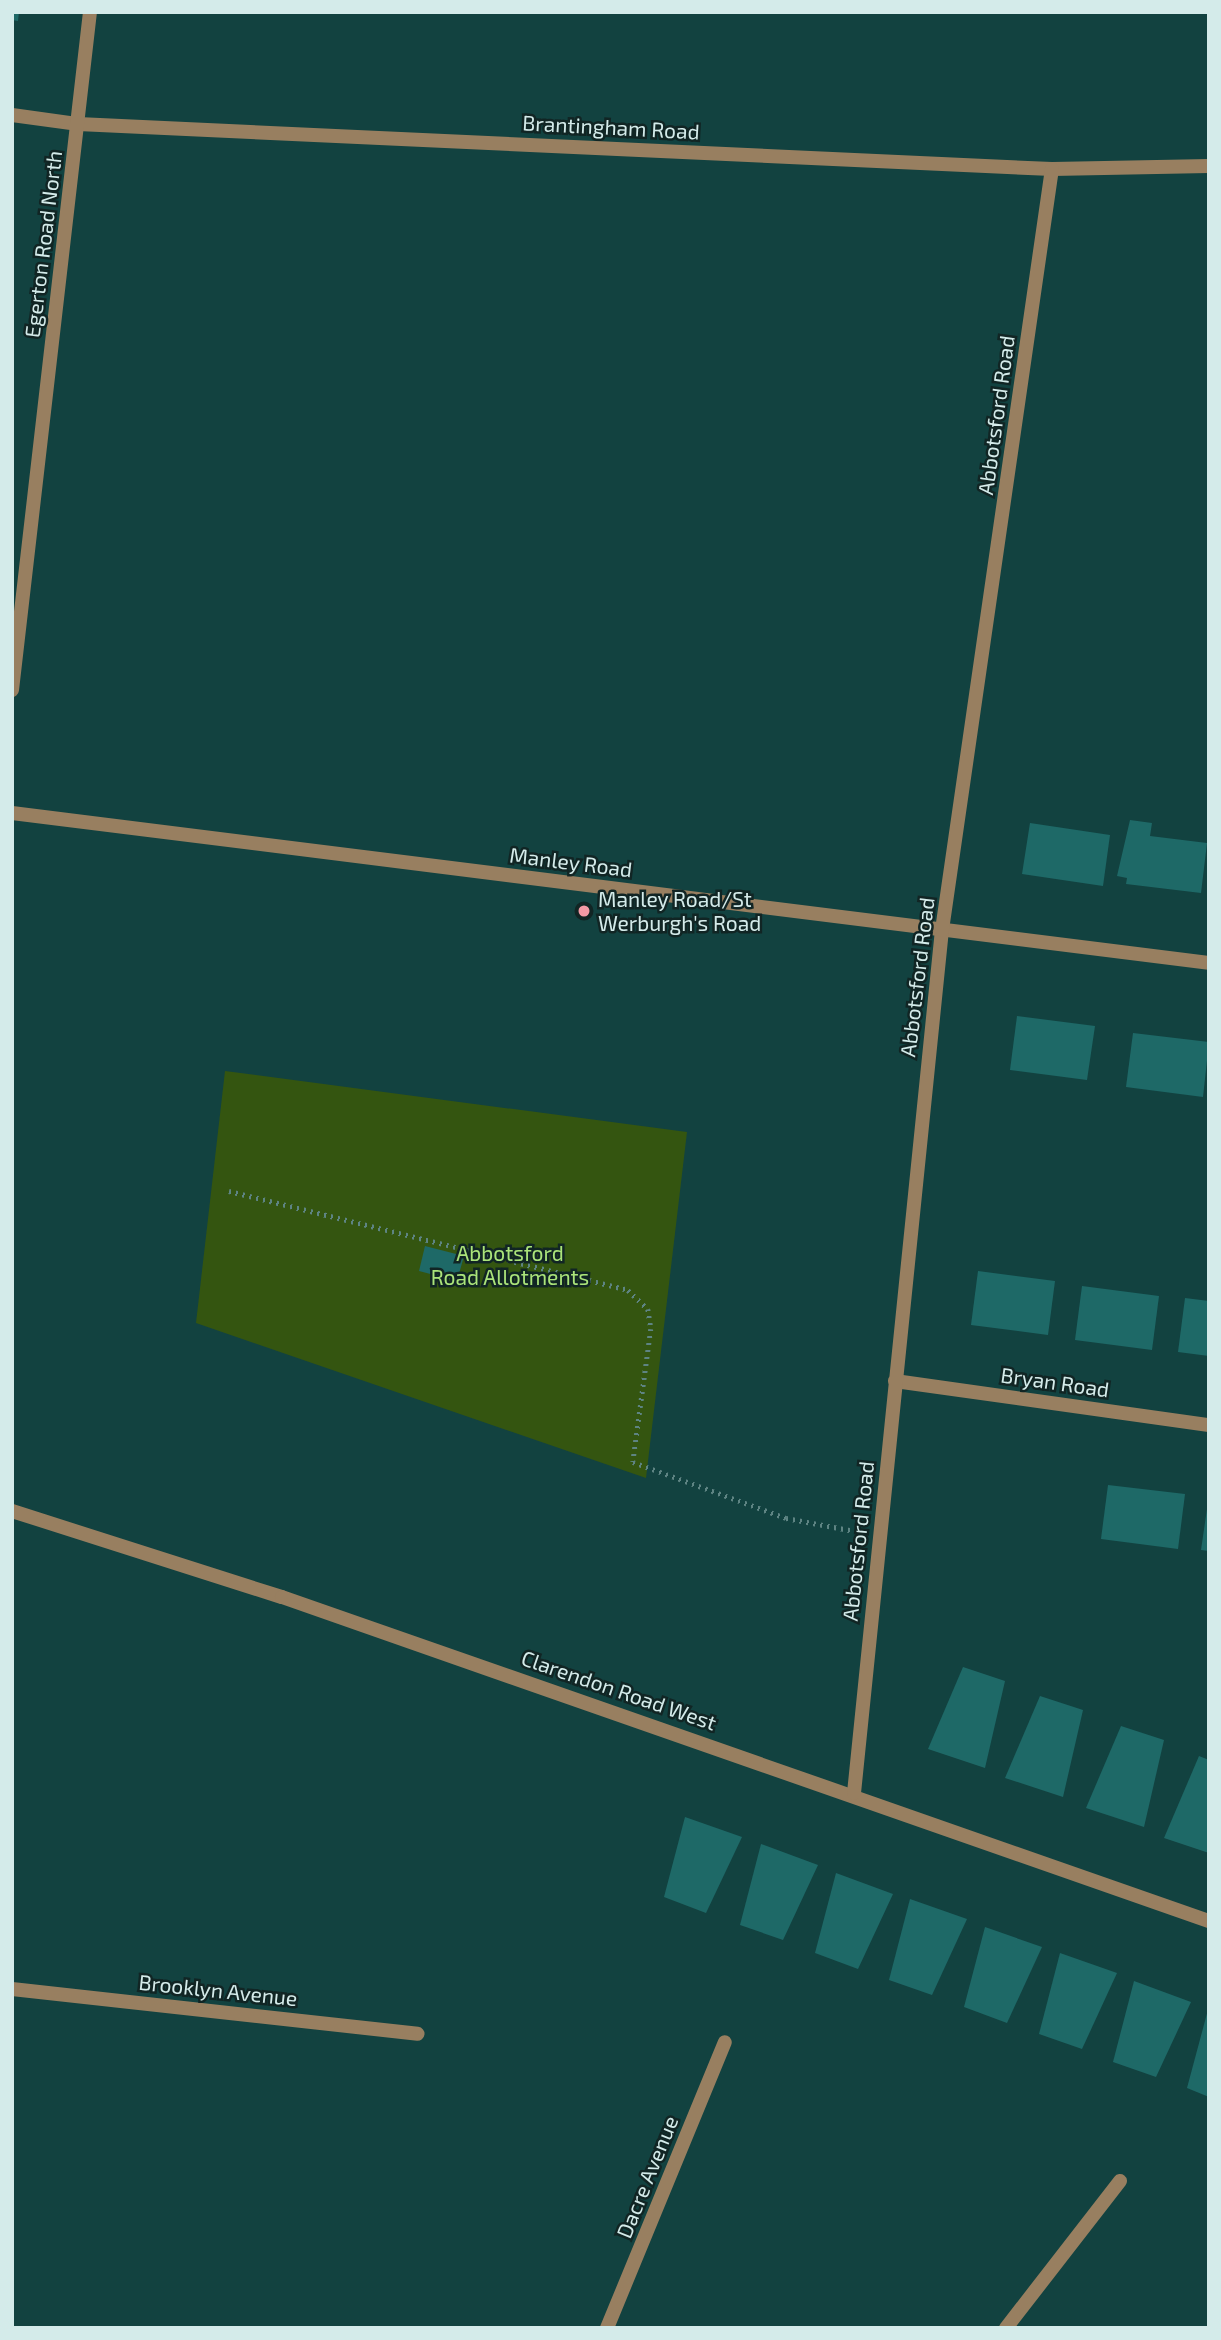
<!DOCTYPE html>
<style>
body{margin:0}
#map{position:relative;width:1221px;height:2340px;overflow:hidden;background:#124240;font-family:"Exo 2",sans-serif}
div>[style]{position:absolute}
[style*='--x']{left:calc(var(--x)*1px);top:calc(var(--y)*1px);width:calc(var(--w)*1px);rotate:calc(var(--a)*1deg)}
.green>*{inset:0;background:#345510}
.building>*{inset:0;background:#1e6967}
.path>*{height:4.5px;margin-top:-2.25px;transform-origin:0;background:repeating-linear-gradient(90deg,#5e8483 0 2px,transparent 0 7px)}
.minor>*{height:14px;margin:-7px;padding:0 7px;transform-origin:7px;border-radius:7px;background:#987f60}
.dots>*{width:19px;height:19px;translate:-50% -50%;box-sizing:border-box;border:4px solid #112524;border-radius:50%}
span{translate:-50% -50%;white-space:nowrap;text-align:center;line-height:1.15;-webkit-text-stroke:5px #112524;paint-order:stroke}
.street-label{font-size:21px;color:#d4ebea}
.poi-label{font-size:21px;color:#d4ebea}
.left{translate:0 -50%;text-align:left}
.park-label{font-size:21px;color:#abe47a}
.frame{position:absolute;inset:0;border:14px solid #d4ebea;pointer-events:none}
</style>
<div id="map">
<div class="green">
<div style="clip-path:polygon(225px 1071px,687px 1132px,646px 1478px,196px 1323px)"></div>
</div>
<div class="building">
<div style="clip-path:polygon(12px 12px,19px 12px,18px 21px,12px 20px)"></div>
<div style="clip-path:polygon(1130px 820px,1152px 823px,1150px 836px,1207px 843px,1201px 893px,1126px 884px,1127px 878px,1117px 876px)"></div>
<div style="clip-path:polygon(1030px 823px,1110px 835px,1103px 886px,1022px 874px)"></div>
<div style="clip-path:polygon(1017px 1016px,1095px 1026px,1087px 1080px,1010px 1070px)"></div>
<div style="clip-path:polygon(1133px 1033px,1209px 1042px,1203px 1097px,1126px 1087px)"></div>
<div style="clip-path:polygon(425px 1246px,464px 1256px,457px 1281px,419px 1271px)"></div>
<div style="clip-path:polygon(978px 1271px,1055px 1281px,1048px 1335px,971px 1325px)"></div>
<div style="clip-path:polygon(1082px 1286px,1159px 1296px,1152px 1350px,1075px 1340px)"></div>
<div style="clip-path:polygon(1185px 1298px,1209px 1301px,1209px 1356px,1178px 1352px)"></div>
<div style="clip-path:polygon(1108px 1485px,1185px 1494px,1178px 1549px,1101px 1539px)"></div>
<div style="clip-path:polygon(1207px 1509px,1209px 1509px,1209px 1551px,1201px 1550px)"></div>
<div style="clip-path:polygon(963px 1667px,1005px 1681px,985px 1768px,928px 1749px)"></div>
<div style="clip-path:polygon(1040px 1696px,1083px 1710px,1063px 1797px,1005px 1778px)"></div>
<div style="clip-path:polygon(1121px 1726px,1164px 1740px,1144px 1827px,1086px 1808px)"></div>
<div style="clip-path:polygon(1199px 1756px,1209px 1760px,1209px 1853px,1164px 1838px)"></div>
<div style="clip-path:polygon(685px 1817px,742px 1837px,706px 1913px,664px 1897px)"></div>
<div style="clip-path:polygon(761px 1844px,818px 1865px,783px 1940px,740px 1925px)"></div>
<div style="clip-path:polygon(836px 1873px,893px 1894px,858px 1969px,815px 1953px)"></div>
<div style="clip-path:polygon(910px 1899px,967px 1919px,932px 1995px,889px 1980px)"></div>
<div style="clip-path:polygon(985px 1927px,1042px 1947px,1007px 2023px,964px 2007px)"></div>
<div style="clip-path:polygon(1060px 1953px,1117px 1973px,1082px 2049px,1039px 2034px)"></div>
<div style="clip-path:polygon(1134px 1981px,1191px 2002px,1156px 2077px,1113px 2062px)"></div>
<div style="clip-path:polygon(1209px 2006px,1209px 2097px,1187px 2088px)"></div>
</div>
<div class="path">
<div style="--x:229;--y:1191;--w:411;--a:13.9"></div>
<div style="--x:628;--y:1290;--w:28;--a:44"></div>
<div style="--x:648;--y:1309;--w:20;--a:81"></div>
<div style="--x:651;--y:1329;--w:134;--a:97.7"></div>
<div style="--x:633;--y:1462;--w:163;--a:20.1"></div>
<div style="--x:786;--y:1518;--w:70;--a:10.7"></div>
</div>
<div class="minor">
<div style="--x:12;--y:115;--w:67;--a:7.8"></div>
<div style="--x:78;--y:124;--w:975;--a:2.65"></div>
<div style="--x:1052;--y:169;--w:157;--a:-1.1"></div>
<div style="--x:12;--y:690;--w:682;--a:-83.44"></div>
<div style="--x:12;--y:813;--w:1206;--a:7.14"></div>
<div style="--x:895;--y:1381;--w:317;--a:8"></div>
<div style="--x:12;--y:1511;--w:283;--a:17.7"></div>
<div style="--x:282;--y:1597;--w:982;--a:19.27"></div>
<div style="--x:854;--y:1793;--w:867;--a:-84.18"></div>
<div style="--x:942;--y:930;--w:769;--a:-81.78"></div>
<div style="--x:12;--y:1989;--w:408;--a:6.3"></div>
<div style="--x:607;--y:2328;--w:309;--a:-67.6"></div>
<div style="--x:1006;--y:2328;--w:186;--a:-52.2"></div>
</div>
<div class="dots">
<div style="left:584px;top:911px;background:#f49aa5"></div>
</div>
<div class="street-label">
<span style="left:611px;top:127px;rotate:3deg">Brantingham Road</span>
<span style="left:43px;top:244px;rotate:-83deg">Egerton Road North</span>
<span style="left:996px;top:415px;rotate:-82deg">Abbotsford Road</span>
<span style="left:571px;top:862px;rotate:7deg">Manley Road</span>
<span style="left:917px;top:977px;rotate:-83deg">Abbotsford Road</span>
<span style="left:1055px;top:1382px;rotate:8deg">Bryan Road</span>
<span style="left:858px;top:1541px;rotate:-84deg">Abbotsford Road</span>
<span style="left:619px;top:1690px;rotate:19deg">Clarendon Road West</span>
<span style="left:218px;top:1990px;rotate:6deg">Brooklyn Avenue</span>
<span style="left:647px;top:2177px;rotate:-68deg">Dacre Avenue</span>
</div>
<div class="poi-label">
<span class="left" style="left:598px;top:911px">Manley Road/St<br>Werburgh's Road</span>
</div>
<div class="park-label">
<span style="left:510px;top:1265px">Abbotsford<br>Road Allotments</span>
</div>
<div class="frame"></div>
</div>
